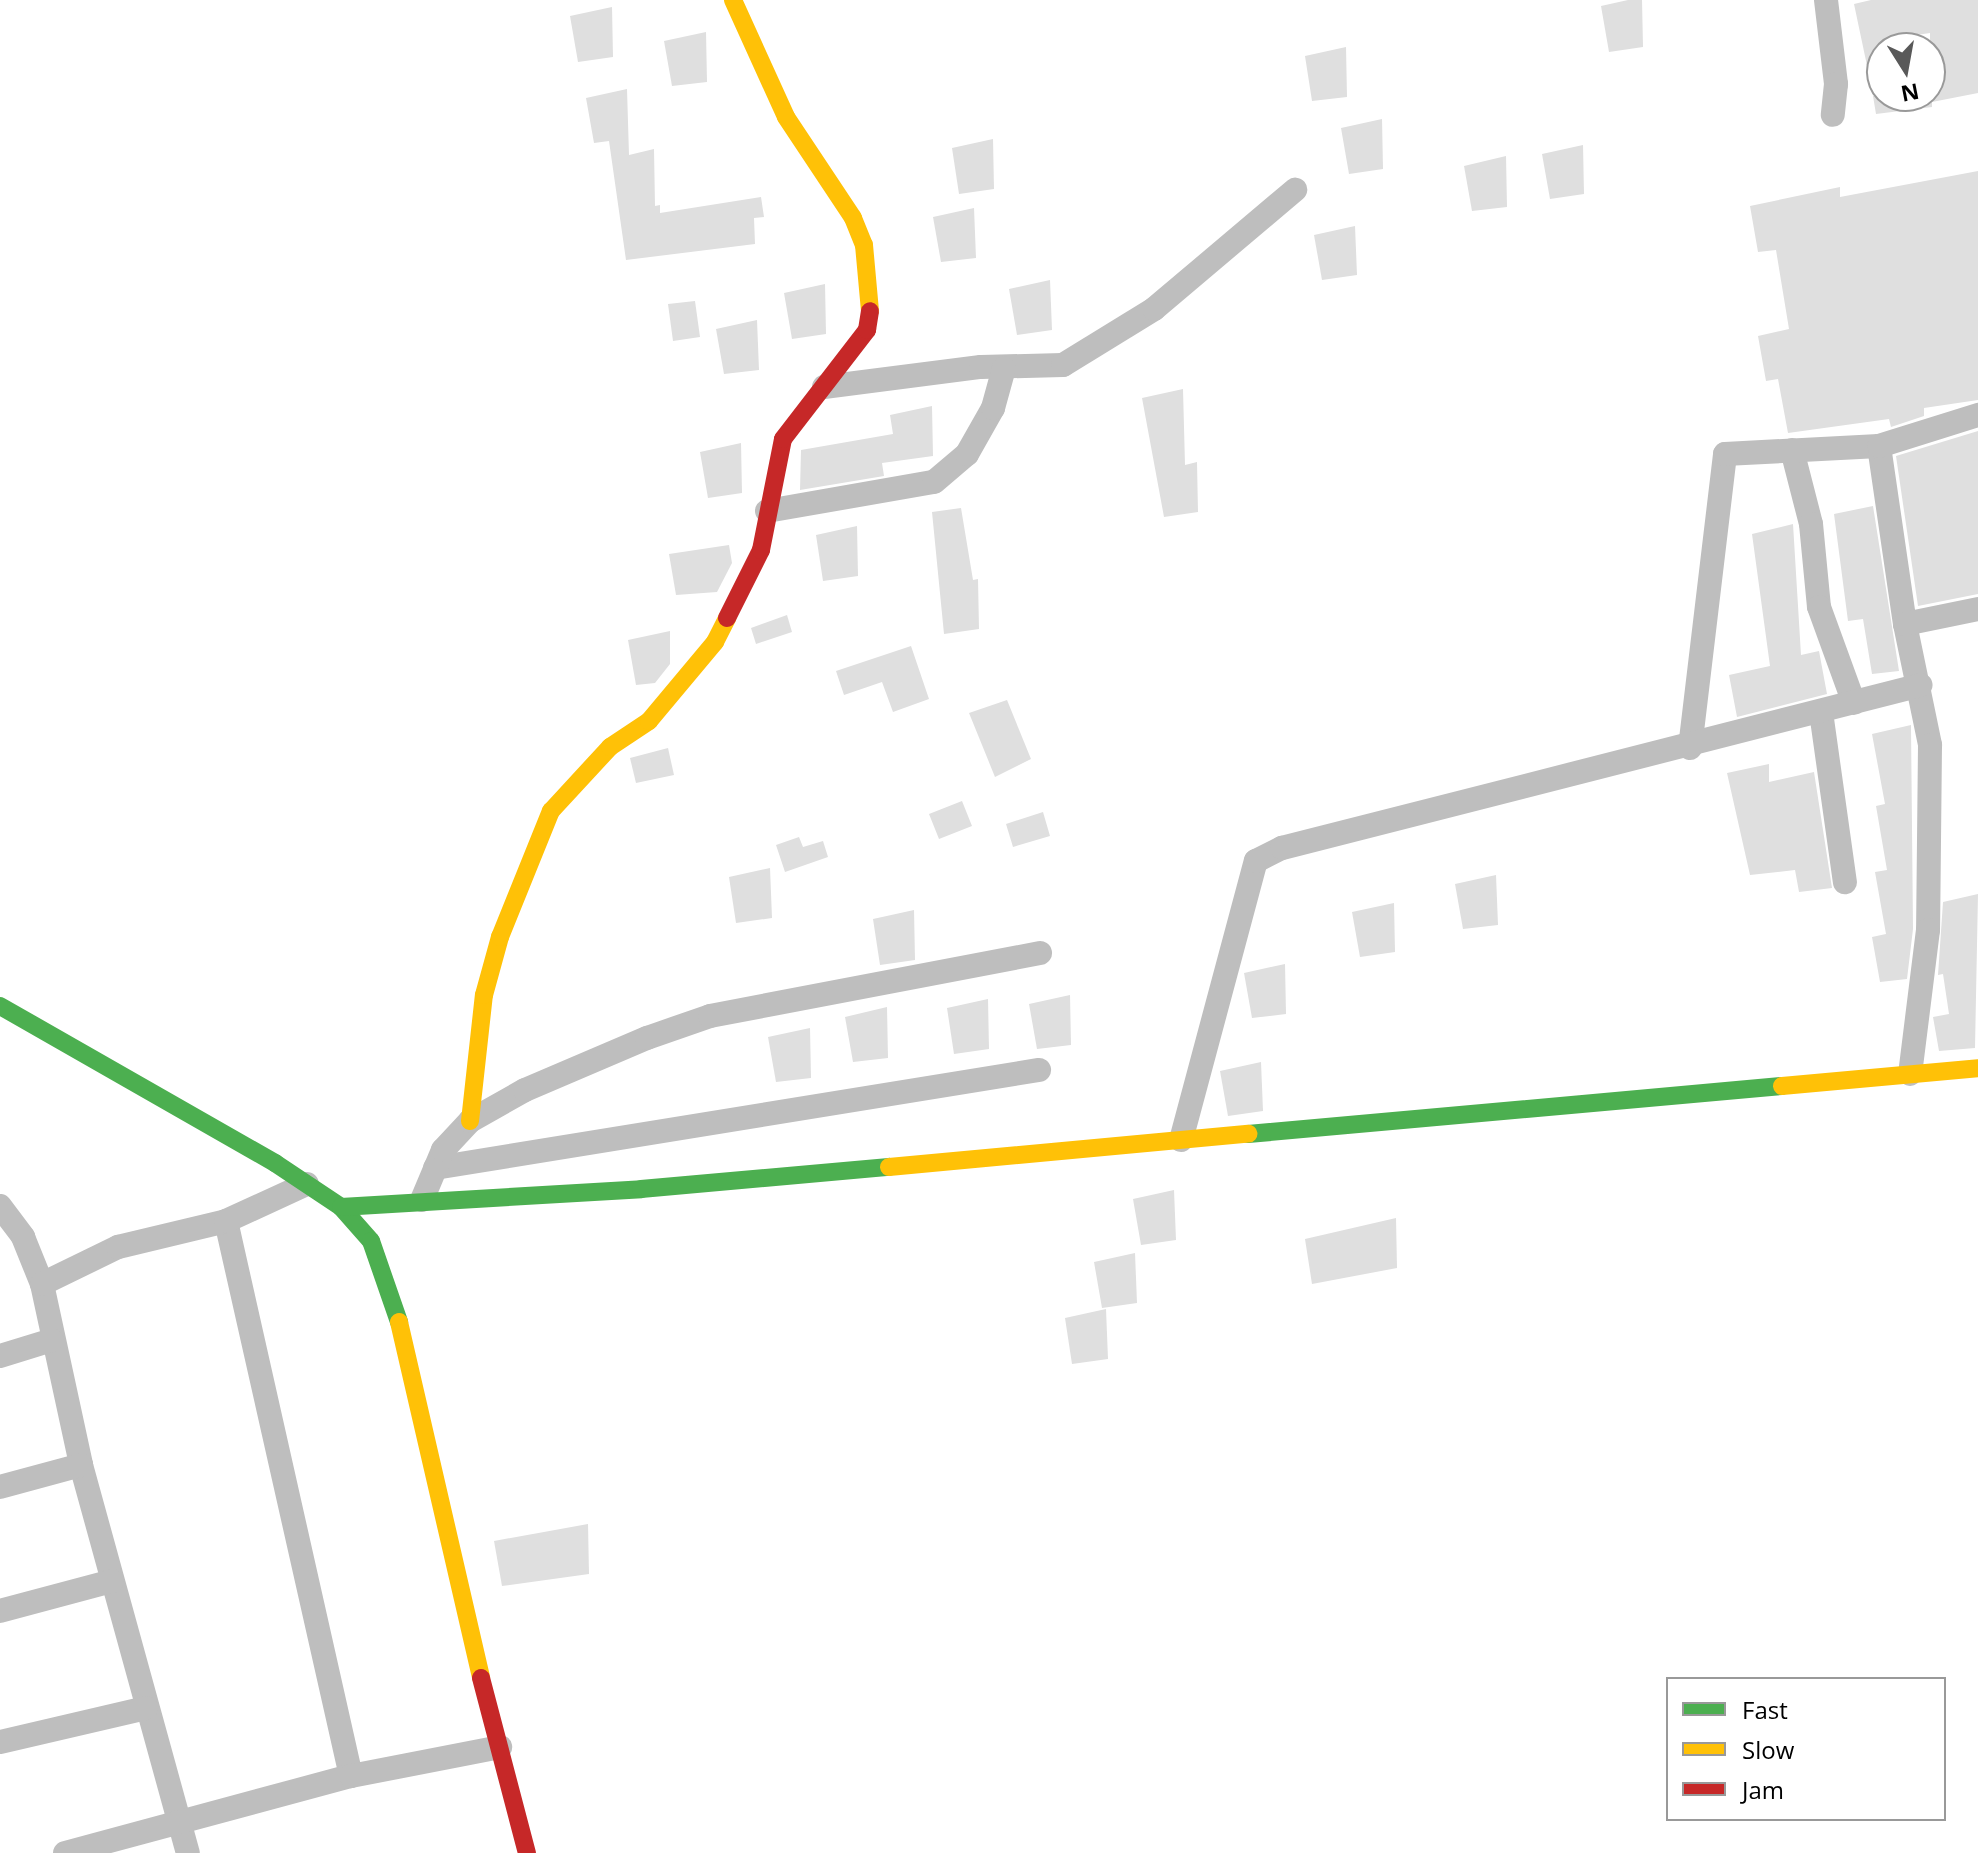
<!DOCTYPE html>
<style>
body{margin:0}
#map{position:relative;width:1978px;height:1853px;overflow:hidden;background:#fff;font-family:"Open Sans",sans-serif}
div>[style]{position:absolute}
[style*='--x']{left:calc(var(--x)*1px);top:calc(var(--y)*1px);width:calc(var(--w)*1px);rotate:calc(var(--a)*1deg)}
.building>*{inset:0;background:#dfdfdf}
.street>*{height:24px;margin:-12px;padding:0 12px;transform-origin:12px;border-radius:12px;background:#bebebe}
.fast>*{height:18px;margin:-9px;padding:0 9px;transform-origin:9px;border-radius:9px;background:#4caf50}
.slow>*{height:18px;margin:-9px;padding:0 9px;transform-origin:9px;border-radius:9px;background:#ffc107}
.jam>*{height:18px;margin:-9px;padding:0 9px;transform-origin:9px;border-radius:9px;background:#c62828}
span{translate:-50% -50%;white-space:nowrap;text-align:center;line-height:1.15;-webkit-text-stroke:8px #fff;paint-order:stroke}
.legend{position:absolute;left:1666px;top:1677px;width:280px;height:144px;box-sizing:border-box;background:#fff;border:2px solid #999;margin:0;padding:10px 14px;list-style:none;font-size:24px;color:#000}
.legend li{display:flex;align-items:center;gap:16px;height:40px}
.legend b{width:40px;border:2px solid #999}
.north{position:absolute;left:1866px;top:32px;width:80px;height:80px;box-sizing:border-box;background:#fff;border:2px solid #999;border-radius:50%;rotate:169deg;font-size:22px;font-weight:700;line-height:32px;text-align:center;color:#000}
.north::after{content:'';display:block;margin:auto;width:28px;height:36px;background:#595959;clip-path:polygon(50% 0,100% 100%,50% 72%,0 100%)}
</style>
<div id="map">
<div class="building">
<div style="clip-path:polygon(1628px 0,1642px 0,1643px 47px,1609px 52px,1601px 6px)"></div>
<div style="clip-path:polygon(1871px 0,1978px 0,1978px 93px,1932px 102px,1932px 107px,1876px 114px,1873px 96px,1930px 96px,1930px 33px,1896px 38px,1896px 45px,1882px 47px,1882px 93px,1873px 94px,1854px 4px)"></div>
<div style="clip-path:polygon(612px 7px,613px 57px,578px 62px,570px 16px)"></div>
<div style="clip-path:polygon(706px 32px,707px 82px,672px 86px,664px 41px)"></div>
<div style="clip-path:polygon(1346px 47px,1347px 97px,1312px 101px,1305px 56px)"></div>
<div style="clip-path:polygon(627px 89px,629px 155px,654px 149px,655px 206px,660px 205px,660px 213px,761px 197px,764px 217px,754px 218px,755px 244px,626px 260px,609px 141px,594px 143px,586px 98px)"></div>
<div style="clip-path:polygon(1382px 119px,1383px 169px,1349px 174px,1341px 128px)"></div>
<div style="clip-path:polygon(993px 139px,994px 189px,959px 194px,952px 148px)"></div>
<div style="clip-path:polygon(1583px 145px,1584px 194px,1550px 199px,1542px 154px)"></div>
<div style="clip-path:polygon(1506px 156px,1507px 207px,1472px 211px,1464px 166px)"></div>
<div style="clip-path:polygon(1978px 171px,1978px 400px,1924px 408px,1924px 416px,1891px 427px,1889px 419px,1788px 433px,1778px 379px,1766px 381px,1758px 336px,1789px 329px,1776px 250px,1758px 252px,1750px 206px,1840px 187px,1840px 197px)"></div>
<div style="clip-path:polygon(974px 208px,976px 258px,941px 262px,933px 217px)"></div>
<div style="clip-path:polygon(1355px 226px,1357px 275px,1322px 280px,1314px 235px)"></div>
<div style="clip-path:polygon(1050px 280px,1052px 330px,1017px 335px,1009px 289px)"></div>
<div style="clip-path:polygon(825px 284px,826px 334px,792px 339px,784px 293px)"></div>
<div style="clip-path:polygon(695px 301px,700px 337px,673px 341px,668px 304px)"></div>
<div style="clip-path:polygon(757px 320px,759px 370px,724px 374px,716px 329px)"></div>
<div style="clip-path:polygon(1183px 389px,1185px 465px,1197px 462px,1198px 512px,1164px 517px,1142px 398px)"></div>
<div style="clip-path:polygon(932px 406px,933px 456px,882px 463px,884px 476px,800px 490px,801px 450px,893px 434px,890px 415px)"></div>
<div style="clip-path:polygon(1978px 431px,1978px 594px,1918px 606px,1896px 456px)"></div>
<div style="clip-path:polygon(741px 443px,742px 493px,708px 498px,700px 452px)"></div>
<div style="clip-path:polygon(1873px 506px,1899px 671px,1872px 674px,1863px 619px,1848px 621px,1834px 514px)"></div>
<div style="clip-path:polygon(961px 508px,973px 580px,978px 579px,979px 629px,944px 634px,932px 512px)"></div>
<div style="clip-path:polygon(1793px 524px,1801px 655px,1819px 651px,1827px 694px,1737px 717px,1729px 675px,1770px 666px,1752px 534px)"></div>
<div style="clip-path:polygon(857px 526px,858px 576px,823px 581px,816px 535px)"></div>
<div style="clip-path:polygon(729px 545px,732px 563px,717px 592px,676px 595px,669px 554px)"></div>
<div style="clip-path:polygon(787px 615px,792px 632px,756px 644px,751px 628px)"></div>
<div style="clip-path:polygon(670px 631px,670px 664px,655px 683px,636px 685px,628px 640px)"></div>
<div style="clip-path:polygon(911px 646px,929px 699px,893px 712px,882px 682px,844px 695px,836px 671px)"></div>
<div style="clip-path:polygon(1007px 700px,1031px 759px,995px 777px,969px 713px)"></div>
<div style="clip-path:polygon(1911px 725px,1913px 929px,1907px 979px,1880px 982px,1872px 937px,1886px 934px,1875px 872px,1887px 870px,1876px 806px,1885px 804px,1872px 734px)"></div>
<div style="clip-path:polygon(668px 748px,674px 775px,636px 783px,630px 758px)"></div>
<div style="clip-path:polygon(1769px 764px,1769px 782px,1814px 772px,1832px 888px,1799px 892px,1795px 870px,1750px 875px,1727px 773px)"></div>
<div style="clip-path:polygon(962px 801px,972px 826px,939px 839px,929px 814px)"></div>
<div style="clip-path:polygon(1043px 812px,1050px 836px,1013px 847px,1006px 824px)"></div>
<div style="clip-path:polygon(799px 837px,803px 847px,823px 841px,828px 857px,785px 872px,776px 845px)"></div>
<div style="clip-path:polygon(770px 868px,772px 918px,736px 923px,729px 877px)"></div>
<div style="clip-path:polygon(1496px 875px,1498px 925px,1463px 929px,1455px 884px)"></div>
<div style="clip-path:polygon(1978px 894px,1975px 1048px,1939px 1051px,1933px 1017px,1949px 1014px,1943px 974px,1938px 975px,1943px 902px)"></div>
<div style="clip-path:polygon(1394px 903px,1395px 952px,1360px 957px,1352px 912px)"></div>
<div style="clip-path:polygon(914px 910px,915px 960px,880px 965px,873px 919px)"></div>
<div style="clip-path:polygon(1285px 964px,1286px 1014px,1252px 1018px,1244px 973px)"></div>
<div style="clip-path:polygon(1070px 995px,1071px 1045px,1037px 1049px,1029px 1004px)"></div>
<div style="clip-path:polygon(988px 999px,989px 1049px,954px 1054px,947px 1008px)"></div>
<div style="clip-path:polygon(887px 1007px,888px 1058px,853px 1062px,845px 1017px)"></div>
<div style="clip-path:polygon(810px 1028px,811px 1078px,776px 1082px,768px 1037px)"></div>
<div style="clip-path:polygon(1261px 1062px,1263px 1111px,1228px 1116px,1220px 1071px)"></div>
<div style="clip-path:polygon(1174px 1190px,1176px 1240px,1141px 1245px,1133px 1199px)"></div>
<div style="clip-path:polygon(1396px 1218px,1397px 1268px,1312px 1284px,1305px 1239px)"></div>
<div style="clip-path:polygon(1135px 1253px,1137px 1303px,1102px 1308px,1094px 1262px)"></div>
<div style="clip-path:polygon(1106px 1309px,1108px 1359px,1072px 1364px,1065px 1318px)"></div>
<div style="clip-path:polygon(588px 1524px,589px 1574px,502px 1586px,494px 1541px)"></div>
</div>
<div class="street">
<div style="--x:1826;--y:0;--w:85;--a:83.2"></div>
<div style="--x:1836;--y:84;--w:31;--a:96"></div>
<div style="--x:824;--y:387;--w:158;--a:-7.3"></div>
<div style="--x:981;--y:367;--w:82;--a:-1.4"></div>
<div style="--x:1063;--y:365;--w:107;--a:-31.6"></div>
<div style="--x:1154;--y:309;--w:185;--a:-40.2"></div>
<div style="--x:1879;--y:446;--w:180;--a:81.7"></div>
<div style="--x:1905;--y:624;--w:124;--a:78.3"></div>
<div style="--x:1930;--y:745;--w:185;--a:90.6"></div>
<div style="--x:1928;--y:930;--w:145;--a:97.1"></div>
<div style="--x:1792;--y:450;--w:76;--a:75.6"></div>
<div style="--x:1811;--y:524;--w:83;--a:84.5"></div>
<div style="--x:1819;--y:607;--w:102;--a:70"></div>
<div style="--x:767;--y:511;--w:169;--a:-9.9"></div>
<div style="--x:934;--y:482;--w:43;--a:-40.3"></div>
<div style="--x:967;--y:454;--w:53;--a:-60.5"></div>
<div style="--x:993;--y:408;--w:41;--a:-74.6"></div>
<div style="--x:1905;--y:624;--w:75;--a:-11.6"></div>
<div style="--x:1821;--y:712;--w:172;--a:82"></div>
<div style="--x:1690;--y:748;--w:296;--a:-83.2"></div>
<div style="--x:1725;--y:454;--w:154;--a:-3"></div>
<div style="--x:1879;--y:446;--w:104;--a:-17.4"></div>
<div style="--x:1181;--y:1140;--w:289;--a:-75"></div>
<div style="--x:1256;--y:861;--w:29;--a:-27"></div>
<div style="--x:1282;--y:848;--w:659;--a:-14.31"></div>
<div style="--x:435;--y:1168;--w:612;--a:-9.22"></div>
<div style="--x:422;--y:1200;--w:54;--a:-67.2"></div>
<div style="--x:443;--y:1150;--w:40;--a:-47"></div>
<div style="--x:470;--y:1121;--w:63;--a:-29.4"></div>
<div style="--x:525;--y:1090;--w:133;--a:-23.1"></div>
<div style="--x:647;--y:1038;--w:67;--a:-19.2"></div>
<div style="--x:710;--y:1016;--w:336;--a:-10.8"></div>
<div style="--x:0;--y:1206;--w:39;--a:53"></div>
<div style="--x:23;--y:1237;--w:51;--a:68"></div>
<div style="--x:42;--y:1284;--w:185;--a:77.8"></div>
<div style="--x:81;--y:1465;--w:402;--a:74.6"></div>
<div style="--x:226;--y:1221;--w:569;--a:77.31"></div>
<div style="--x:42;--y:1284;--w:85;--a:-26"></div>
<div style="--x:118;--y:1247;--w:111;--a:-13.5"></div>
<div style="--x:226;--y:1221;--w:89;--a:-24.6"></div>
<div style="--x:0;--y:1356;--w:54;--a:-17.1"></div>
<div style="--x:0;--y:1487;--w:84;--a:-15.2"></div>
<div style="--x:0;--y:1611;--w:116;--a:-15"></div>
<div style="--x:0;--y:1742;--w:150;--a:-13.1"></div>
<div style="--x:65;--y:1853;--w:296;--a:-15.1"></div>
<div style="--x:351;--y:1776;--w:152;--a:-11"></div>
</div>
<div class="fast">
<div style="--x:0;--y:1006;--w:317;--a:29.7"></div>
<div style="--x:275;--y:1163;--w:79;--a:33.7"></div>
<div style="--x:341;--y:1207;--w:45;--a:48.6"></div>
<div style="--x:371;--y:1241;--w:86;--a:70.9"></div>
<div style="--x:1248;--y:1134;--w:536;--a:-5.14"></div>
<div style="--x:341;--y:1207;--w:301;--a:-3.4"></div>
<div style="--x:641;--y:1189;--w:249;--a:-5.1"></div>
</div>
<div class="slow">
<div style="--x:733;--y:0;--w:128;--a:65.6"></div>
<div style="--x:786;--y:117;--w:121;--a:56.4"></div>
<div style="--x:853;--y:218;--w:29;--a:68"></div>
<div style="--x:864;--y:245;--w:66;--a:84.8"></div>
<div style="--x:1782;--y:1086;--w:197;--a:-5.2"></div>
<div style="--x:470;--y:1121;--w:127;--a:-83.7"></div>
<div style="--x:484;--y:995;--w:60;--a:-74.6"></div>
<div style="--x:500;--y:937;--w:136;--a:-68"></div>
<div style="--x:551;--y:811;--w:87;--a:-47.3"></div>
<div style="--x:610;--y:747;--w:47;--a:-33.7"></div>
<div style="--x:649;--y:721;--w:103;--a:-50.1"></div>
<div style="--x:715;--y:642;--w:27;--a:-63"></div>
<div style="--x:889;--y:1167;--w:361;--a:-5.3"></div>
<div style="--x:399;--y:1322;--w:365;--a:77"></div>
</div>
<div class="jam">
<div style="--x:727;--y:618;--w:76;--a:-63.4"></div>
<div style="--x:761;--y:550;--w:113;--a:-78.8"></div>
<div style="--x:783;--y:439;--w:138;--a:-52.4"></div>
<div style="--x:867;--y:330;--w:19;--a:-81"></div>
<div style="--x:481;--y:1678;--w:181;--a:75.3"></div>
</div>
<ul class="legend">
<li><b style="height:10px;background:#4caf50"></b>Fast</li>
<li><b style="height:10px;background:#ffc107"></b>Slow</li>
<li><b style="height:10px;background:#c62828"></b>Jam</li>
</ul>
<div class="north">N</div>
</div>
